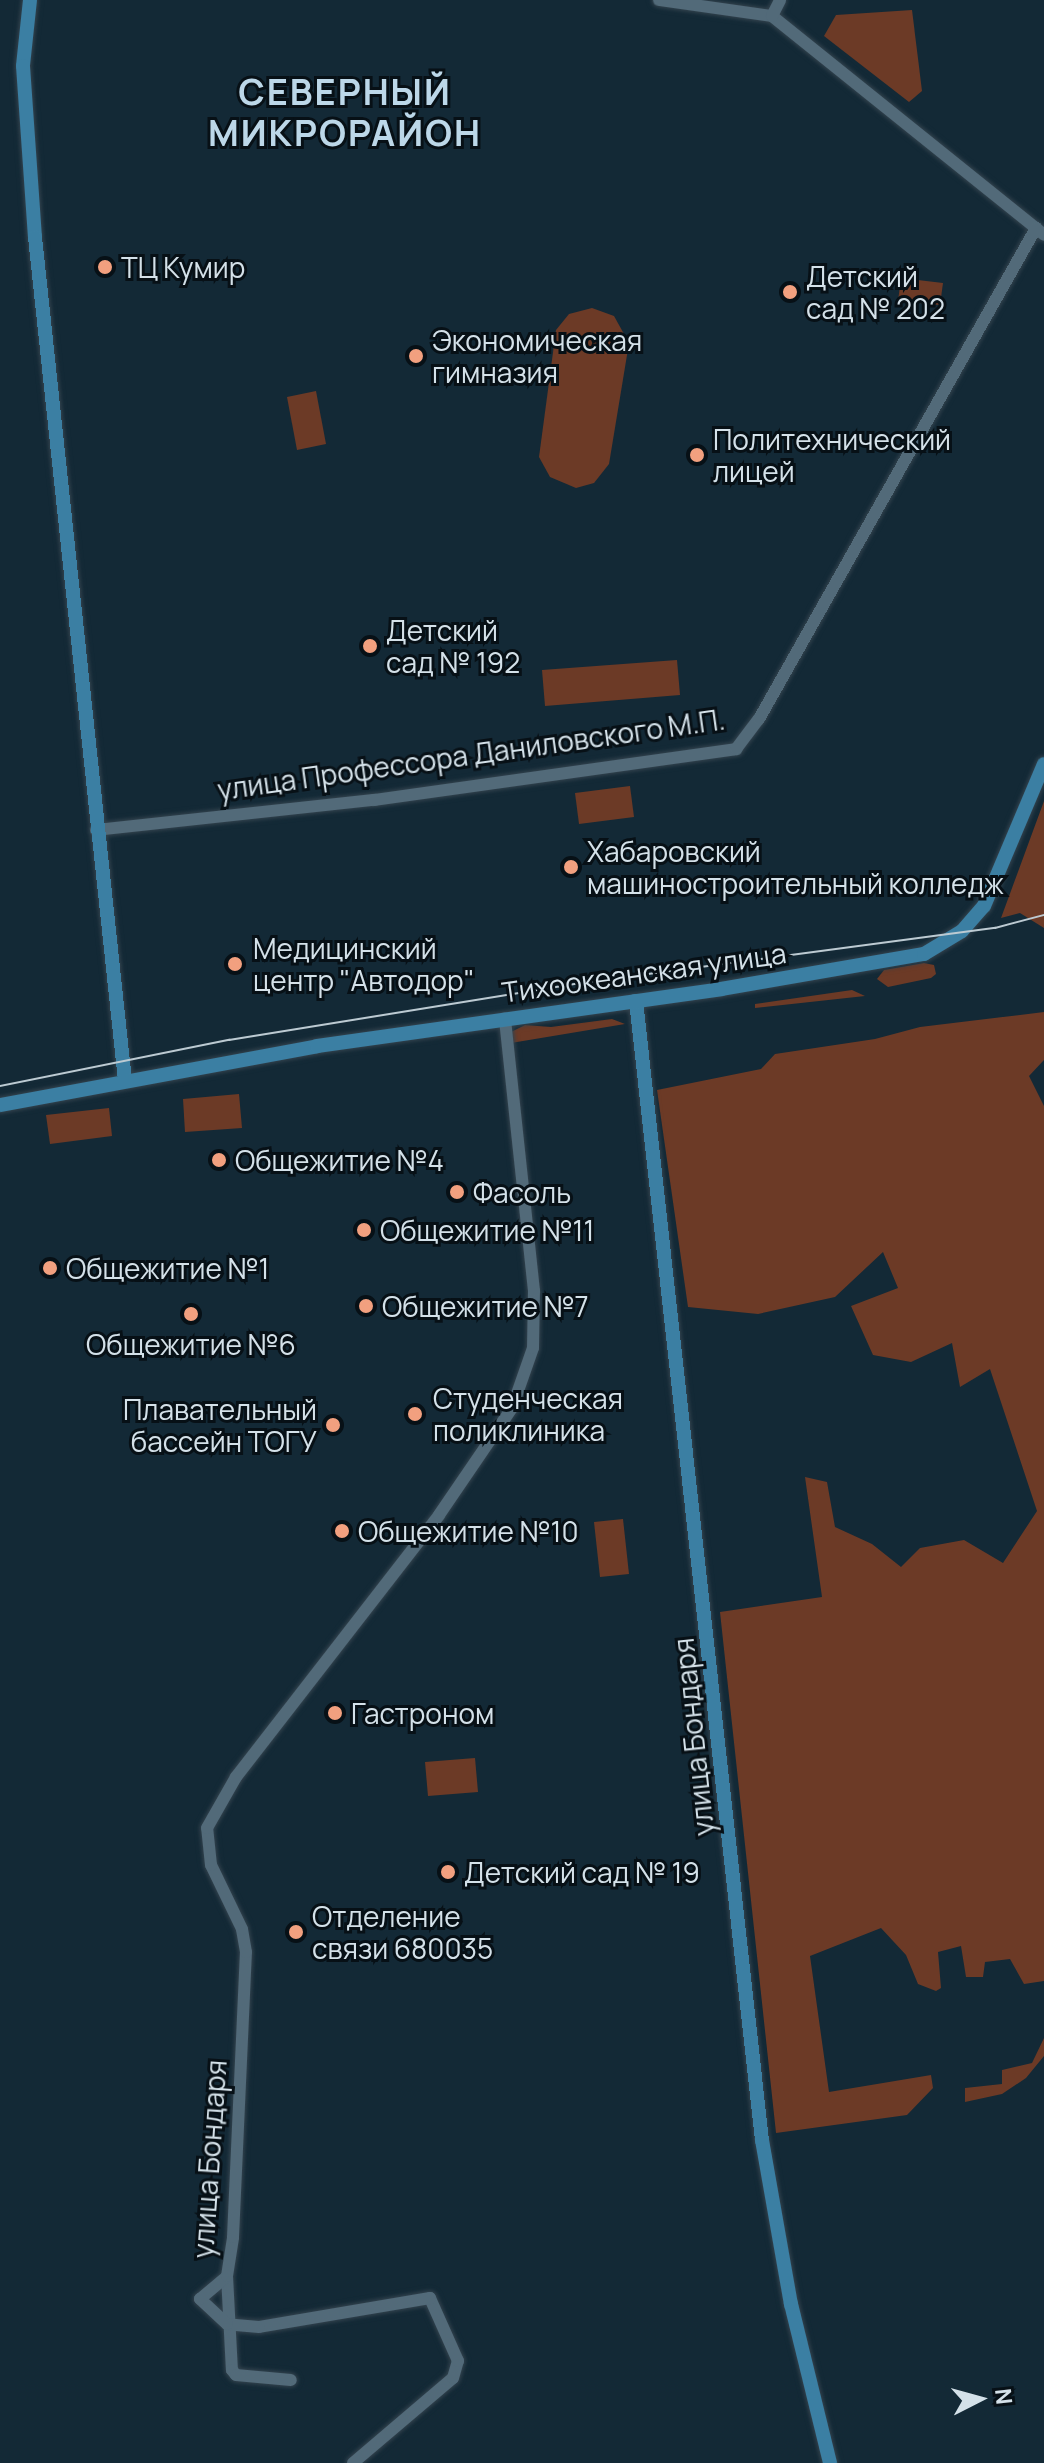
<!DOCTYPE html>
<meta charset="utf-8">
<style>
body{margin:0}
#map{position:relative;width:1044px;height:2463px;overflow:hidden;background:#132936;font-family:Manrope,sans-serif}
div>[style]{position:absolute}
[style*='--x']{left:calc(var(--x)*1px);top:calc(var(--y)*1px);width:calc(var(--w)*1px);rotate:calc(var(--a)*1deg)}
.green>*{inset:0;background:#6c3a26}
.roads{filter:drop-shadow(0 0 2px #33434e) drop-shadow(0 0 2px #33434e)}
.minor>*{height:12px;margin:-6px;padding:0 6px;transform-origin:6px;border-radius:6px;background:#526a79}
.major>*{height:14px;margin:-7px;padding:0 7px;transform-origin:7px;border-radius:7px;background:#3b7fa3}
.tram>*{height:2px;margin:-1px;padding:0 1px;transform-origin:1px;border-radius:1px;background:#bccad2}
.dots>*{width:22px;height:22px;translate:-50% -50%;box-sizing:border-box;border:4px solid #071016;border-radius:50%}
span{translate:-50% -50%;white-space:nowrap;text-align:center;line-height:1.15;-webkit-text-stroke:6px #071016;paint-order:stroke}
.poi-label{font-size:28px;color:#d4e1e9}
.left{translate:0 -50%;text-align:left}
.right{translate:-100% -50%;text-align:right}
.street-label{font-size:28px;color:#d4e1e9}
.district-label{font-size:36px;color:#bcd7e8;font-weight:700;letter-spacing:2px}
.north{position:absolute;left:940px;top:2359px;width:80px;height:80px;-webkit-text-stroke:6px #071016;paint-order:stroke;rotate:84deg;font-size:22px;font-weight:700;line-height:32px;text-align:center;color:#d4e1e9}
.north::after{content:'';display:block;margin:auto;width:28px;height:36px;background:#d4e1e9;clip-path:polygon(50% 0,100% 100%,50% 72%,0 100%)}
</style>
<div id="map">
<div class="green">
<div style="clip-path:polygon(912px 10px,922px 91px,909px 102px,824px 36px,836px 15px)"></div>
<div style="clip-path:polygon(901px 278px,943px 283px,940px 305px,898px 301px)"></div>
<div style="clip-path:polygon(592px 308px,614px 316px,629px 343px,609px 464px,594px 483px,576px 488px,550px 477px,539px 457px,556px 330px,569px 314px)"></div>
<div style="clip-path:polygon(316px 391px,326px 444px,297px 450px,287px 397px)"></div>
<div style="clip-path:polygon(677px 660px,680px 695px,545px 706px,542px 670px)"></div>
<div style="clip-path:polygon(630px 786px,634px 817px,579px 824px,575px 793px)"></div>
<div style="clip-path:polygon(1044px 801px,1044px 928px,1020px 913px,1001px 918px)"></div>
<div style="clip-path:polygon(924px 963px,934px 965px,936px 974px,931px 978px,888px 987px,877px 979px,884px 970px)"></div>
<div style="clip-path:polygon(852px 990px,865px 996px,755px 1008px,755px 1004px)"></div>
<div style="clip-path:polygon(1044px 1012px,1044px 1060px,1029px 1076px,1044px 1106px,1044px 1981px,1024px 1984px,1010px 1959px,985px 1962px,983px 1977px,966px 1977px,961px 1946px,938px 1952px,941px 1988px,936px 1991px,918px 1984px,906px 1955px,881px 1928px,810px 1956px,829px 2092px,931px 2075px,933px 2088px,907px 2115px,776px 2133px,720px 1612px,822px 1597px,805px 1477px,827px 1482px,835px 1527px,872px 1544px,901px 1567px,920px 1548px,964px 1540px,1003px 1563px,1037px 1511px,990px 1369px,960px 1387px,952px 1343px,911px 1362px,873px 1355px,851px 1306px,898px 1288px,883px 1252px,835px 1297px,758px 1314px,688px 1307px,657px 1090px,761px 1069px,775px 1054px,875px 1039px,920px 1027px)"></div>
<div style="clip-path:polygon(612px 1019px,625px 1024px,511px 1043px,511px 1032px,525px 1025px,551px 1027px)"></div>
<div style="clip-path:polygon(239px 1094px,242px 1128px,185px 1132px,183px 1099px)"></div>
<div style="clip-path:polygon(109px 1108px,112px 1136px,50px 1144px,46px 1115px)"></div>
<div style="clip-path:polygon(623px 1519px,629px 1574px,600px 1577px,594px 1522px)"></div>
<div style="clip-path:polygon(475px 1758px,478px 1792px,428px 1796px,425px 1762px)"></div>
<div style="clip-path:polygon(1044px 2038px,1044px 2056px,1026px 2078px,1002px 2094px,965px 2102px,965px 2088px,1002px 2084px,1002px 2070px,1032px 2063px)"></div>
</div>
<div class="roads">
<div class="minor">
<div style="--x:659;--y:0;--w:114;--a:8.1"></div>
<div style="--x:772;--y:16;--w:349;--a:38.8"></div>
<div style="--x:772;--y:16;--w:18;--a:-63"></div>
<div style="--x:96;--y:830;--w:280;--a:-6.2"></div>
<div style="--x:374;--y:800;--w:366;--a:-8"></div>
<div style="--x:736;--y:749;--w:38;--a:-53"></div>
<div style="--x:759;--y:719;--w:564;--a:-60.57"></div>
<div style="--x:227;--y:2276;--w:94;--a:87"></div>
<div style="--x:232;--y:2370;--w:6;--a:51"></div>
<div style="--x:236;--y:2375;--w:55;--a:5.2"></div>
<div style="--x:353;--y:2463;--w:131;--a:-40.4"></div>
<div style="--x:453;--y:2378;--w:18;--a:-74"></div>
<div style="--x:458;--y:2361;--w:69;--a:-114"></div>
<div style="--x:430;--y:2298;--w:173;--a:170.4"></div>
<div style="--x:259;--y:2327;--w:32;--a:-175"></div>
<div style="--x:227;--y:2324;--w:37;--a:-137"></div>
<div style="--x:200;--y:2299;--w:35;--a:-40"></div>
<div style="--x:227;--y:2276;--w:39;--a:-81"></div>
<div style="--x:233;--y:2237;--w:285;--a:-87.4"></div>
<div style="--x:246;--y:1952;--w:23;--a:-100"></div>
<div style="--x:242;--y:1929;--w:71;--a:-115.8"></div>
<div style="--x:211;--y:1865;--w:37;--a:-96"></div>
<div style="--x:207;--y:1828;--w:59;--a:-60.4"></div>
<div style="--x:236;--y:1777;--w:331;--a:-52.2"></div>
<div style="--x:439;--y:1515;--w:130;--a:-55.7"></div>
<div style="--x:512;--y:1408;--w:64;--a:-70.7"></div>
<div style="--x:533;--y:1348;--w:57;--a:-89"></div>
<div style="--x:534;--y:1291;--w:274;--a:-96.1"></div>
</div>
<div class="major">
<div style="--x:30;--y:0;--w:66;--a:96.1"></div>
<div style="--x:23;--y:66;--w:171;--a:86"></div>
<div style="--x:35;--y:237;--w:849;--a:83.91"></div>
<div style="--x:636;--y:1001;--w:1146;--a:83.69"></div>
<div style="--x:762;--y:2140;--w:167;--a:80"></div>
<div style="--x:791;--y:2304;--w:164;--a:76.2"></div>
<div style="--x:0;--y:1105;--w:322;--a:-10.5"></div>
<div style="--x:317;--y:1046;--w:408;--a:-8"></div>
<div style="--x:721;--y:989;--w:206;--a:-9.8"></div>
<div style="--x:924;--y:954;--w:44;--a:-31.2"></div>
<div style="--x:962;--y:931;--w:33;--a:-49"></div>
<div style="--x:984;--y:906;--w:154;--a:-67.1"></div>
</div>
</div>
<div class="tram">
<div style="--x:0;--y:1086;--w:234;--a:-11.4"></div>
<div style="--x:229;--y:1040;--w:364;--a:-9.2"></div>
<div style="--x:588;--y:982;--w:411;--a:-7.6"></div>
<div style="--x:995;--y:928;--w:51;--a:-14.9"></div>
</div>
<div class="dots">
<div style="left:105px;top:267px;background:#f2a07f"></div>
<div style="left:790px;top:292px;background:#f2a07f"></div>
<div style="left:416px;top:356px;background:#f2a07f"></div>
<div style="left:697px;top:455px;background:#f2a07f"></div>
<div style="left:370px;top:646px;background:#f2a07f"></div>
<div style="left:571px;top:867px;background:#f2a07f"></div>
<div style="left:235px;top:964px;background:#f2a07f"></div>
<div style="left:219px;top:1160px;background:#f2a07f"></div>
<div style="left:457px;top:1192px;background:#f2a07f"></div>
<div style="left:364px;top:1230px;background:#f2a07f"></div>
<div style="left:50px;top:1268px;background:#f2a07f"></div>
<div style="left:366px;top:1306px;background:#f2a07f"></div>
<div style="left:191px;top:1314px;background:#f2a07f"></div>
<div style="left:415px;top:1414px;background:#f2a07f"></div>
<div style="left:333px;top:1425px;background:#f2a07f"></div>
<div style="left:342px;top:1531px;background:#f2a07f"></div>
<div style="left:335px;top:1713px;background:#f2a07f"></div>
<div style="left:448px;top:1872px;background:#f2a07f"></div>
<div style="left:296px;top:1932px;background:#f2a07f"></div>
</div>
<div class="poi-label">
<span class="left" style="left:121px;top:267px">ТЦ Кумир</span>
<span class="left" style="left:806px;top:292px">Детский<br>сад № 202</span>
<span class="left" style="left:432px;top:356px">Экономическая<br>гимназия</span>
<span class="left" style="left:713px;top:455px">Политехнический<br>лицей</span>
<span class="left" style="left:386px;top:646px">Детский<br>сад № 192</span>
<span class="left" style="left:587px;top:867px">Хабаровский<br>машиностроительный колледж</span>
<span class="left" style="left:253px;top:964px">Медицинский<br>центр "Автодор"</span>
<span class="left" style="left:235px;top:1160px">Общежитие №4</span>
<span class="left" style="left:473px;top:1192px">Фасоль</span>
<span class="left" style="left:380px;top:1230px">Общежитие №11</span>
<span class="left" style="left:66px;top:1268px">Общежитие №1</span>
<span class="left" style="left:382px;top:1306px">Общежитие №7</span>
<span style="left:191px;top:1344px">Общежитие №6</span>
<span class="left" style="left:433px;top:1414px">Студенческая<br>поликлиника</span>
<span class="right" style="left:317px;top:1425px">Плавательный<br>бассейн ТОГУ</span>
<span class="left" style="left:358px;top:1531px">Общежитие №10</span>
<span class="left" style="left:351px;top:1713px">Гастроном</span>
<span class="left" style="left:464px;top:1872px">Детский сад № 19</span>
<span class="left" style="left:312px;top:1932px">Отделение<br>связи 680035</span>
</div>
<div class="street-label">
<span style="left:471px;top:754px;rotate:-8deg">улица Профессора Даниловского М.П.</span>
<span style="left:644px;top:972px;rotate:-8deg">Тихоокеанская улица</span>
<span style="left:693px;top:1737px;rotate:-96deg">улица Бондаря</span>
<span style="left:209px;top:2159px;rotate:-86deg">улица Бондаря</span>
</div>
<div class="district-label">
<span style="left:345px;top:112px">СЕВЕРНЫЙ<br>МИКРОРАЙОН</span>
</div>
<div class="north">N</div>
</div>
